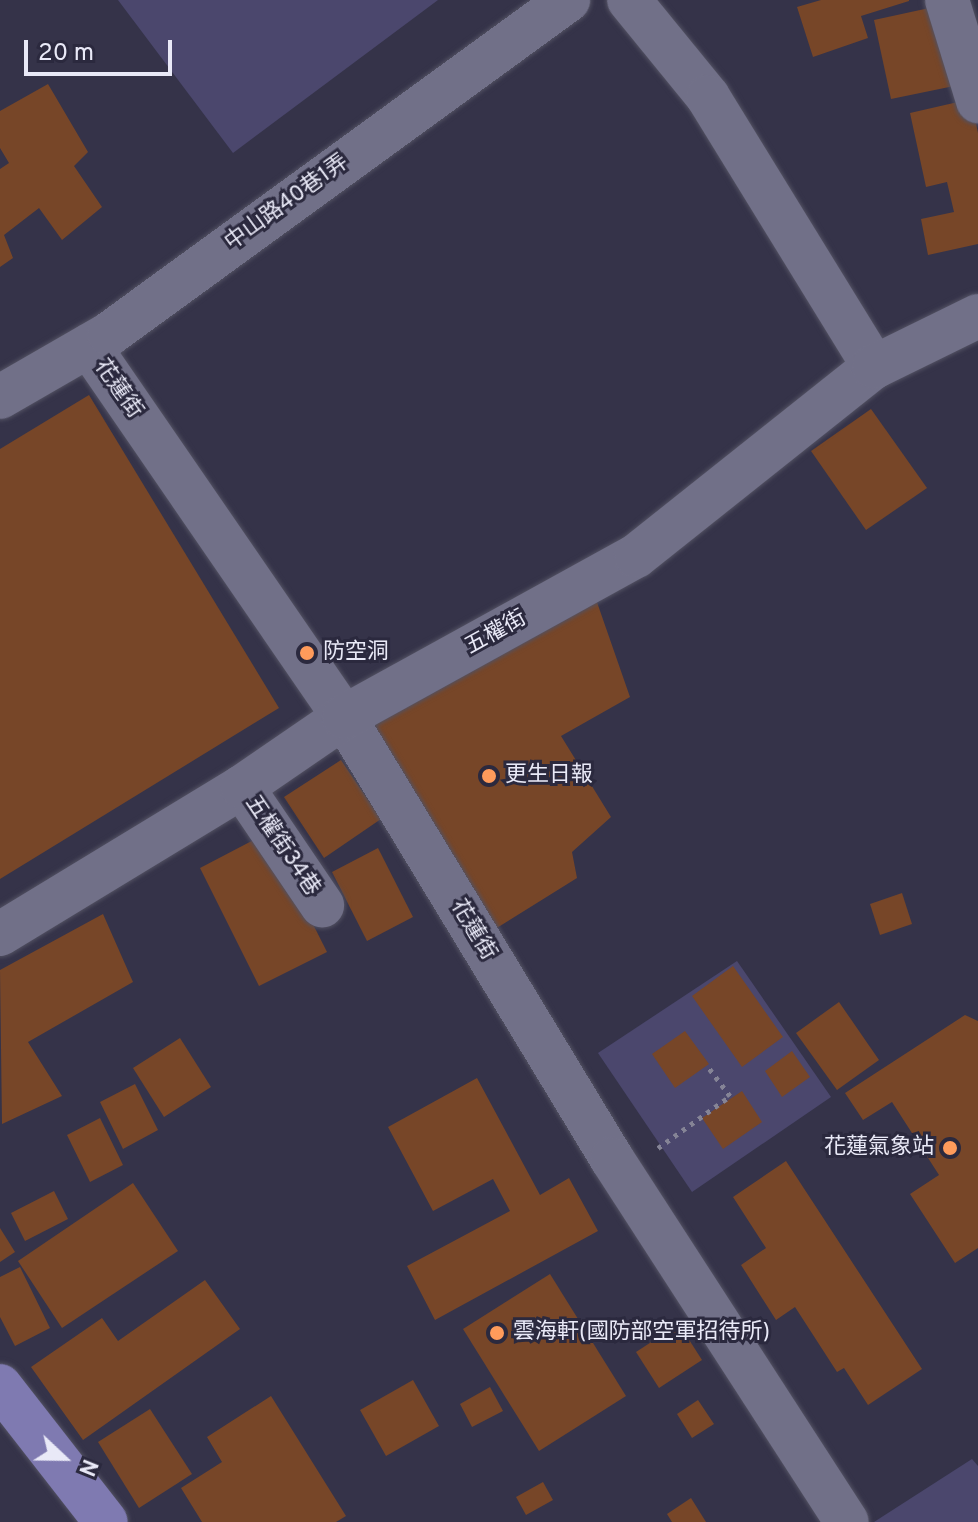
<!DOCTYPE html>
<meta charset="utf-8">
<style>
body{margin:0}
#map{position:relative;width:978px;height:1522px;overflow:hidden;background:#353349;font-family:Overpass,"Noto Sans TC",sans-serif}
div>[style]{position:absolute}
[style*='--x']{left:calc(var(--x)*1px);top:calc(var(--y)*1px);width:calc(var(--w)*1px);rotate:calc(var(--a)*1deg)}
.green>*{inset:0;background:#4b476d}
.building>*{inset:0;background:#774628}
.path>*{height:5px;margin-top:-2.5px;transform-origin:0;background:repeating-linear-gradient(90deg,#858496 0 4px,transparent 0 10px)}
.roads{filter:drop-shadow(0 0 2px #525162) drop-shadow(0 0 2px #525162)}
.minor>*{height:44px;margin:-22px;padding:0 22px;transform-origin:22px;border-radius:22px;background:#717088}
.major>*{height:44px;margin:-22px;padding:0 22px;transform-origin:22px;border-radius:22px;background:#7f7ab1}
.dots>*{width:22px;height:22px;translate:-50% -50%;box-sizing:border-box;border:4px solid #2b293e;border-radius:50%}
span{translate:-50% -50%;white-space:nowrap;text-align:center;line-height:1.15;-webkit-text-stroke:6px #2b293e;paint-order:stroke}
.street-label{font-size:22px;color:#e9e9f7}
.poi-label{font-size:22px;color:#e9e9f7}
.left{translate:0 -50%;text-align:left}
.right{translate:-100% -50%;text-align:right}
.north{position:absolute;left:24px;top:1418px;width:80px;height:80px;-webkit-text-stroke:6px #2b293e;paint-order:stroke;rotate:112deg;font-size:22px;font-weight:700;line-height:32px;text-align:center;color:#e9e9f7}
.north::after{content:'';display:block;margin:auto;width:28px;height:36px;background:#e9e9f7;clip-path:polygon(50% 0,100% 100%,50% 72%,0 100%)}
.scale{position:absolute;left:24px;top:40px;width:148px;height:36px;box-sizing:border-box;border:4px solid #e9e9f7;border-top:0;padding-left:10px;font-size:24px;line-height:28px;white-space:nowrap;color:#e9e9f7;-webkit-text-stroke:6px #2b293e;paint-order:stroke}
</style>
<div id="map">
<div class="green">
<div style="clip-path:polygon(118px 0,438px 0,233px 153px)"></div>
<div style="clip-path:polygon(737px 961px,831px 1097px,692px 1192px,598px 1053px)"></div>
<div style="clip-path:polygon(972px 1459px,978px 1466px,978px 1522px,874px 1522px)"></div>
</div>
<div class="building">
<div style="clip-path:polygon(821px 0,909px 0,909px 1px,861px 16px,868px 38px,813px 57px,797px 7px)"></div>
<div style="clip-path:polygon(943px 5px,959px 85px,891px 99px,874px 20px)"></div>
<div style="clip-path:polygon(48px 84px,88px 152px,74px 166px,102px 207px,62px 240px,39px 208px,4px 235px,13px 258px,0 267px,0 169px,9px 163px,0 148px,0 111px)"></div>
<div style="clip-path:polygon(971px 99px,978px 133px,978px 244px,928px 255px,921px 219px,954px 212px,947px 182px,926px 187px,910px 113px)"></div>
<div style="clip-path:polygon(89px 395px,279px 708px,0 879px,0 449px)"></div>
<div style="clip-path:polygon(871px 409px,927px 488px,866px 530px,811px 451px)"></div>
<div style="clip-path:polygon(591px 585px,630px 697px,561px 736px,611px 817px,572px 852px,577px 878px,492px 931px,357px 724px)"></div>
<div style="clip-path:polygon(341px 760px,381px 819px,324px 858px,284px 797px)"></div>
<div style="clip-path:polygon(267px 833px,327px 952px,259px 986px,200px 868px)"></div>
<div style="clip-path:polygon(378px 848px,413px 917px,367px 941px,332px 872px)"></div>
<div style="clip-path:polygon(902px 893px,912px 924px,880px 935px,870px 904px)"></div>
<div style="clip-path:polygon(103px 914px,133px 982px,28px 1042px,62px 1096px,2px 1124px,0 970px)"></div>
<div style="clip-path:polygon(733px 966px,783px 1037px,742px 1067px,692px 996px)"></div>
<div style="clip-path:polygon(839px 1002px,879px 1060px,837px 1090px,796px 1033px)"></div>
<div style="clip-path:polygon(965px 1015px,978px 1021px,978px 1248px,955px 1263px,910px 1194px,939px 1175px,892px 1102px,863px 1120px,845px 1093px)"></div>
<div style="clip-path:polygon(685px 1031px,709px 1064px,675px 1088px,652px 1054px)"></div>
<div style="clip-path:polygon(180px 1038px,211px 1087px,164px 1117px,133px 1068px)"></div>
<div style="clip-path:polygon(792px 1051px,810px 1077px,782px 1097px,765px 1071px)"></div>
<div style="clip-path:polygon(477px 1078px,540px 1195px,569px 1178px,598px 1231px,435px 1320px,407px 1266px,510px 1211px,493px 1179px,433px 1211px,388px 1127px)"></div>
<div style="clip-path:polygon(135px 1084px,158px 1130px,123px 1149px,100px 1102px)"></div>
<div style="clip-path:polygon(742px 1091px,762px 1122px,723px 1149px,702px 1118px)"></div>
<div style="clip-path:polygon(100px 1118px,123px 1165px,90px 1182px,67px 1135px)"></div>
<div style="clip-path:polygon(786px 1161px,922px 1369px,868px 1405px,844px 1368px,837px 1372px,795px 1307px,776px 1320px,741px 1265px,766px 1248px,733px 1197px)"></div>
<div style="clip-path:polygon(133px 1183px,178px 1251px,62px 1328px,18px 1261px)"></div>
<div style="clip-path:polygon(54px 1191px,68px 1219px,25px 1241px,11px 1213px)"></div>
<div style="clip-path:polygon(0 1228px,15px 1252px,0 1262px)"></div>
<div style="clip-path:polygon(20px 1267px,50px 1328px,15px 1346px,0 1317px,0 1277px)"></div>
<div style="clip-path:polygon(550px 1274px,626px 1396px,539px 1451px,463px 1329px)"></div>
<div style="clip-path:polygon(205px 1280px,240px 1329px,83px 1440px,31px 1367px,102px 1318px,118px 1341px)"></div>
<div style="clip-path:polygon(679px 1324px,702px 1360px,659px 1388px,636px 1352px)"></div>
<div style="clip-path:polygon(413px 1380px,439px 1426px,386px 1456px,360px 1410px)"></div>
<div style="clip-path:polygon(490px 1387px,503px 1411px,472px 1427px,460px 1404px)"></div>
<div style="clip-path:polygon(271px 1396px,346px 1516px,336px 1522px,202px 1522px,181px 1488px,222px 1462px,207px 1437px)"></div>
<div style="clip-path:polygon(698px 1400px,714px 1424px,692px 1438px,677px 1414px)"></div>
<div style="clip-path:polygon(150px 1409px,192px 1474px,139px 1508px,98px 1442px)"></div>
<div style="clip-path:polygon(543px 1482px,553px 1500px,526px 1515px,516px 1497px)"></div>
<div style="clip-path:polygon(691px 1498px,706px 1522px,672px 1522px,667px 1514px)"></div>
</div>
<div class="path">
<div style="--x:658;--y:1148;--w:89;--a:-35.8"></div>
<div style="--x:730;--y:1096;--w:35;--a:-127"></div>
</div>
<div class="roads">
<div class="minor">
<div style="--x:629;--y:0;--w:125;--a:50.8"></div>
<div style="--x:708;--y:97;--w:317;--a:58.4"></div>
<div style="--x:947;--y:0;--w:106;--a:72.9"></div>
<div style="--x:89;--y:346;--w:450;--a:55.5"></div>
<div style="--x:344;--y:717;--w:517;--a:58.77"></div>
<div style="--x:612;--y:1159;--w:432;--a:57.1"></div>
<div style="--x:0;--y:397;--w:126;--a:-30"></div>
<div style="--x:109;--y:334;--w:568;--a:-36.04"></div>
<div style="--x:242;--y:787;--w:143;--a:55.9"></div>
<div style="--x:0;--y:934;--w:283;--a:-31.3"></div>
<div style="--x:242;--y:787;--w:124;--a:-34.5"></div>
<div style="--x:344;--y:717;--w:333;--a:-28.9"></div>
<div style="--x:636;--y:556;--w:304;--a:-38.5"></div>
<div style="--x:874;--y:367;--w:116;--a:-26.1"></div>
</div>
<div class="major">
<div style="--x:0;--y:1386;--w:172;--a:52.1"></div>
</div>
</div>
<div class="dots">
<div style="left:307px;top:653px;background:#ff9b5b"></div>
<div style="left:489px;top:776px;background:#ff9b5b"></div>
<div style="left:950px;top:1148px;background:#ff9b5b"></div>
<div style="left:497px;top:1333px;background:#ff9b5b"></div>
</div>
<div class="street-label">
<span style="left:287px;top:203px;rotate:-36deg">中山路40巷1弄</span>
<span style="left:118px;top:389px;rotate:55deg">花蓮街</span>
<span style="left:496px;top:633px;rotate:-29deg">五權街</span>
<span style="left:282px;top:846px;rotate:56deg">五權街34巷</span>
<span style="left:473px;top:930px;rotate:59deg">花蓮街</span>
</div>
<div class="poi-label">
<span class="left" style="left:323px;top:653px">防空洞</span>
<span class="left" style="left:505px;top:776px">更生日報</span>
<span class="right" style="left:934px;top:1148px">花蓮氣象站</span>
<span class="left" style="left:513px;top:1333px">雲海軒(國防部空軍招待所)</span>
</div>
<div class="north">N</div>
<div class="scale">20 m</div>
</div>
